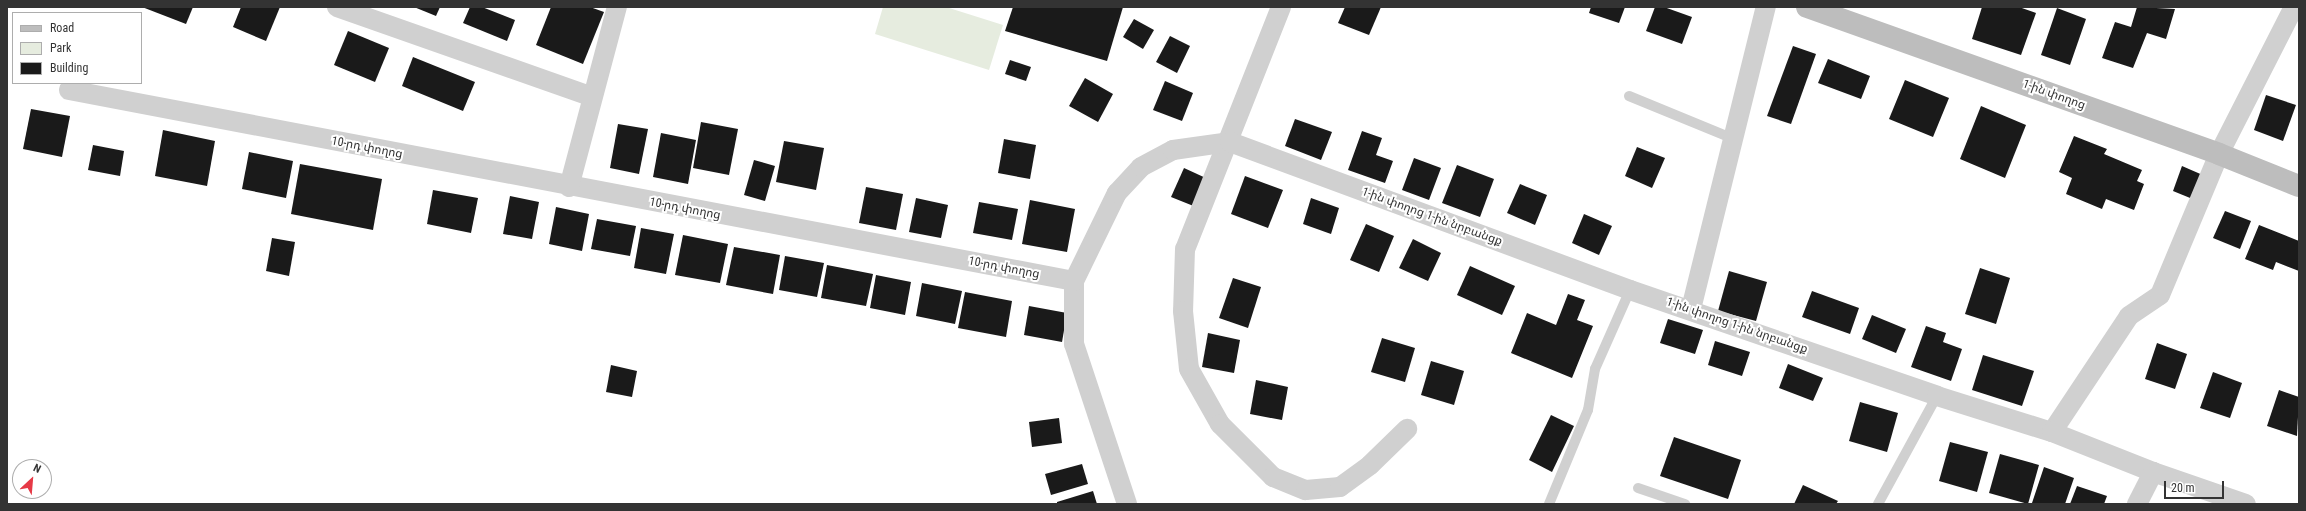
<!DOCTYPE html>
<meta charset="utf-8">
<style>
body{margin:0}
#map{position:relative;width:2306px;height:511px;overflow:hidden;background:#fff;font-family:"Roboto Condensed","Noto Sans Armenian",sans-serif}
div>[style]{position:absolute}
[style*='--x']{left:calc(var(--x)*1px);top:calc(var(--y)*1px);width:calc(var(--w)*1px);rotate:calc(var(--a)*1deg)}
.green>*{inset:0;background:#e6ecdf}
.building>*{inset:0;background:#1a1a1a}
.lane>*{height:10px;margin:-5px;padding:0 5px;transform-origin:5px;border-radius:5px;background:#d0d0d0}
.street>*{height:20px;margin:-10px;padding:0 10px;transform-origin:10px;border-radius:10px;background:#d0d0d0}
.secondary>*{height:22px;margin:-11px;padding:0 11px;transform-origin:11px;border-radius:11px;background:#bdbdbd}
span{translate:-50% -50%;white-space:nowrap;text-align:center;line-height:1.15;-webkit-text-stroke:4px #fff;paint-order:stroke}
.street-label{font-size:12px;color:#333}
.frame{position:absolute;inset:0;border:8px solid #333;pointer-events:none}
.legend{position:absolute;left:12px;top:12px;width:130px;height:72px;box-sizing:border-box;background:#fff;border:1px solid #adadad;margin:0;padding:5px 7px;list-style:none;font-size:12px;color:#333}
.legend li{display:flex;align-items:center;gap:8px;height:20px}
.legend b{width:20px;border:1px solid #adadad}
.north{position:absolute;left:12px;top:459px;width:40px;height:40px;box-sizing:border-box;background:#fff;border:1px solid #adadad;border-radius:50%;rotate:26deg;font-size:11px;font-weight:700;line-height:16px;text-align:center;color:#333}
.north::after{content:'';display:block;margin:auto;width:14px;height:18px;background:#e63946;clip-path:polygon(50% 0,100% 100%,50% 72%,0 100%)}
.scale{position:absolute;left:2164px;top:481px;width:60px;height:18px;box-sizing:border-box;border:2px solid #333;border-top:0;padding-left:5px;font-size:12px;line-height:14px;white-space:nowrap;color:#333;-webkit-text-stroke:3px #fff;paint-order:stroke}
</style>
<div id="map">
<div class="green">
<div style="clip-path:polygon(883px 7px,946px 7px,1003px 25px,989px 70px,875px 34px)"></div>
</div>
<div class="building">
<div style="clip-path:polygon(142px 7px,193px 7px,186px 24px)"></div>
<div style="clip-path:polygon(241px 7px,280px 7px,266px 41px,233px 27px)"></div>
<div style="clip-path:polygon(414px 7px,440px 7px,436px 16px)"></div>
<div style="clip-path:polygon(470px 7px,482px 7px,515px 20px,507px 41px,463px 23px)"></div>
<div style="clip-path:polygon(551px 7px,590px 7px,604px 12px,583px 64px,536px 45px)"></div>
<div style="clip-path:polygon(1013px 7px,1123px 7px,1107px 61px,1005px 31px)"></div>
<div style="clip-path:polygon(1345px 7px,1381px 7px,1369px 35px,1338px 23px)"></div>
<div style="clip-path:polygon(1591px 7px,1625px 7px,1619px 23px,1589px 13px)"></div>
<div style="clip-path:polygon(1655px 7px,1664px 7px,1692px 17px,1682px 44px,1646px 31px)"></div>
<div style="clip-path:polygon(1982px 7px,2019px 7px,2036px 13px,2021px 55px,1972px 39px)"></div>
<div style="clip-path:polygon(2137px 7px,2175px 9px,2166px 39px,2147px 33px,2133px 68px,2102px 58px,2115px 22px,2131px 27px)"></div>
<div style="clip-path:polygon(2057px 8px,2086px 19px,2070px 65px,2041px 55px)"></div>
<div style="clip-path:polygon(1134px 19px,1154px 30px,1143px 49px,1123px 37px)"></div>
<div style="clip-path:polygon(348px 31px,389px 48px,375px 82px,334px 65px)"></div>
<div style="clip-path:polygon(1170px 36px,1190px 46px,1177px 73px,1156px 62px)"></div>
<div style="clip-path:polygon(1793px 46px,1816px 54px,1791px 124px,1767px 116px)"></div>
<div style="clip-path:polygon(413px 57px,475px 82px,463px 111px,402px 86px)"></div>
<div style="clip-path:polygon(1828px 59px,1870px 76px,1861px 99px,1818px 83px)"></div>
<div style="clip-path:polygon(1010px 60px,1031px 67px,1026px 81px,1005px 74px)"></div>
<div style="clip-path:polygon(1085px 78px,1113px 94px,1098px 122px,1069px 106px)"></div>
<div style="clip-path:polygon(1905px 80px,1949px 98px,1933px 137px,1889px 119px)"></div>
<div style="clip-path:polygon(1165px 81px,1193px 93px,1182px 121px,1153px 110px)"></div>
<div style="clip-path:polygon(2266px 95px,2296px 105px,2283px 141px,2254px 130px)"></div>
<div style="clip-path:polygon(1981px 106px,2026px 125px,2005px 178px,1960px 159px)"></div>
<div style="clip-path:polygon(31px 109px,70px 116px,62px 157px,23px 149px)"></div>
<div style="clip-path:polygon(1295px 119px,1332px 132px,1321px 160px,1285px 146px)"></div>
<div style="clip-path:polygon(701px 122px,738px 129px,729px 175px,693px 168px)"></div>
<div style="clip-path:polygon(618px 124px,648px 129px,639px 174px,610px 168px)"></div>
<div style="clip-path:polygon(163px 130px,215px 141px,207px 186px,155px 176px)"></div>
<div style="clip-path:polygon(1362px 131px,1382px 138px,1376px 155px,1393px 161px,1385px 183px,1348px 170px)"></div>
<div style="clip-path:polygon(661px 133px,696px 140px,688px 184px,653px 177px)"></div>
<div style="clip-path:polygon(2074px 136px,2107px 149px,2104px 154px,2142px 170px,2137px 181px,2144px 184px,2134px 210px,2106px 199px,2102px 209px,2066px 194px,2072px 178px,2059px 172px)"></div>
<div style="clip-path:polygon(1004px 139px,1036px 145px,1030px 179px,998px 173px)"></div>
<div style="clip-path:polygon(784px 141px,824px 148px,816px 190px,776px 182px)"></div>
<div style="clip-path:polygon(93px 145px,124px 151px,120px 176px,88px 170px)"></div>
<div style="clip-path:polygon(1637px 147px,1665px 158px,1652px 188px,1625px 176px)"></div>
<div style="clip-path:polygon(249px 152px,293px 161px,286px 198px,242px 189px)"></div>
<div style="clip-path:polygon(1414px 158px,1441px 168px,1429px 200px,1402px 190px)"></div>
<div style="clip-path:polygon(754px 160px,775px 166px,765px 201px,744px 195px)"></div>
<div style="clip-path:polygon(300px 164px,382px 179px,373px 230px,291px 214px)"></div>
<div style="clip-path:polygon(1457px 165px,1494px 179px,1480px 217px,1442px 203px)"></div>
<div style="clip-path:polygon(2182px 166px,2205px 176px,2195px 200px,2173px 191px)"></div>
<div style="clip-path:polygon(1184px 168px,1208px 179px,1196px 207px,1171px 197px)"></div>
<div style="clip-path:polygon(1245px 176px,1283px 190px,1268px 228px,1231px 214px)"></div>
<div style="clip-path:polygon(1520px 184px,1547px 195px,1535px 225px,1507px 213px)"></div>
<div style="clip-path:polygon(866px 187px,903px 194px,896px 230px,859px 223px)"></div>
<div style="clip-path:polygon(433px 190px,478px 198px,471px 233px,427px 224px)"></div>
<div style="clip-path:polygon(510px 196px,539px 202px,532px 239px,503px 234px)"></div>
<div style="clip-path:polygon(916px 198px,948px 205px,941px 238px,909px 232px)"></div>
<div style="clip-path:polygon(1311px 198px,1339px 208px,1331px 234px,1303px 224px)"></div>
<div style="clip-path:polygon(1030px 200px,1075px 209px,1067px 252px,1022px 244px)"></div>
<div style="clip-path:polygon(979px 202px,1018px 209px,1012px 240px,973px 233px)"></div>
<div style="clip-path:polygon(556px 207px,589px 214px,582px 251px,549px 244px)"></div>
<div style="clip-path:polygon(2225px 211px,2251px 221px,2240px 249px,2213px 238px)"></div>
<div style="clip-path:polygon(1584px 214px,1612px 226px,1599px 255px,1572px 243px)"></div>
<div style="clip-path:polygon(597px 219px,636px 226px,630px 256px,591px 249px)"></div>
<div style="clip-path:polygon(1366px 224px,1394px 236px,1379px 272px,1350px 260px)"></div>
<div style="clip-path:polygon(2259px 225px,2299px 241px,2299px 271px,2276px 262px,2273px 270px,2245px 259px)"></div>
<div style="clip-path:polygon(641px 228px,674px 234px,666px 274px,634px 268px)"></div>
<div style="clip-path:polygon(683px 235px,728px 244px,720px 283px,675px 275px)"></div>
<div style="clip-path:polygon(272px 238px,295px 242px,289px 276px,266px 271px)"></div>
<div style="clip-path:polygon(1413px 239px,1441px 253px,1428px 281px,1399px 268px)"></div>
<div style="clip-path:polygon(734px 247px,780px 255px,773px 294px,726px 285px)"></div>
<div style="clip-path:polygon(785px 256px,824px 263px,817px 297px,779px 290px)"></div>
<div style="clip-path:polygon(827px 265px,873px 274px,866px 306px,821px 298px)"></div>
<div style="clip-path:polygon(1470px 266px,1515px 286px,1502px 315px,1457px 295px)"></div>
<div style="clip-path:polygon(1980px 268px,2010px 278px,1996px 324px,1965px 314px)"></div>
<div style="clip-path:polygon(1729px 271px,1767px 282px,1756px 321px,1718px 311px)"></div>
<div style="clip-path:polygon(876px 275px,911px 282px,905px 315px,870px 308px)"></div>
<div style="clip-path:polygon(1233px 278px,1261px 287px,1248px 328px,1219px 318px)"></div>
<div style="clip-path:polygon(922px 283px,962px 291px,955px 324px,916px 316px)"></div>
<div style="clip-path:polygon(1812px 291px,1859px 308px,1850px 334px,1802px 317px)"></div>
<div style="clip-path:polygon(965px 292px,1012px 301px,1006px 337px,958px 328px)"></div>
<div style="clip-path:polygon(1568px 294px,1585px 300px,1577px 320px,1593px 326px,1572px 378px,1511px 353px,1527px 313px,1556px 325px)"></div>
<div style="clip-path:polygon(1029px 306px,1067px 313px,1062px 342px,1024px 335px)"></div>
<div style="clip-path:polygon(1872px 315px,1906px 329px,1896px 353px,1862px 339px)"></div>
<div style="clip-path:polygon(1668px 319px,1703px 330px,1695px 354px,1660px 343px)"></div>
<div style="clip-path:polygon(1926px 326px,1946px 333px,1943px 342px,1962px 349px,1951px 381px,1911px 367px)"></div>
<div style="clip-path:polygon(1208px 333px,1240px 340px,1234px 373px,1202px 367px)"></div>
<div style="clip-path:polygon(1382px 338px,1415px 348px,1405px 382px,1371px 372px)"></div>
<div style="clip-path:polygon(1715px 341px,1750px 352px,1742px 376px,1708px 365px)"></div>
<div style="clip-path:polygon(2157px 343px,2187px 354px,2175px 389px,2145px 379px)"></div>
<div style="clip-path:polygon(1983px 355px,2034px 371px,2022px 406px,1972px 390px)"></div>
<div style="clip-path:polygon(1431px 361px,1464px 371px,1454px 405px,1421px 395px)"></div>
<div style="clip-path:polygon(1788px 364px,1823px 378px,1813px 401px,1779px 388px)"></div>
<div style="clip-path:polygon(611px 365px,637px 371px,632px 397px,606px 392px)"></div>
<div style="clip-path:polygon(2213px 372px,2242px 383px,2230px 418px,2200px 408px)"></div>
<div style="clip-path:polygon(1256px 380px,1288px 387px,1282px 420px,1250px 414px)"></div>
<div style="clip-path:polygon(2279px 390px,2299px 397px,2297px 436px,2267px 426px)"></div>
<div style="clip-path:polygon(1860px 402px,1898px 413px,1887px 452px,1849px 441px)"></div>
<div style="clip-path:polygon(1551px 415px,1574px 426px,1552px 472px,1529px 460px)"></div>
<div style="clip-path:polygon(1059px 418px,1062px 443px,1032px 447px,1029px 422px)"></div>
<div style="clip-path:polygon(1674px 437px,1741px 460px,1728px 499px,1660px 476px)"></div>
<div style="clip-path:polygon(1950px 442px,1988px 452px,1977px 492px,1939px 481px)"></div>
<div style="clip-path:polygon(2000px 454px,2039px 465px,2028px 504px,1989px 493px)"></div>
<div style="clip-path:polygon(1082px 464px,1088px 484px,1051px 495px,1045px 474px)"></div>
<div style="clip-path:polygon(2044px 467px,2074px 478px,2065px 504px,2032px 503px)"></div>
<div style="clip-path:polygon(1803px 485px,1838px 501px,1836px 504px,1794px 504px)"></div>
<div style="clip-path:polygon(2077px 486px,2107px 496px,2104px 504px,2070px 504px)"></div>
<div style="clip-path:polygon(1093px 491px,1097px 504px,1057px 504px,1057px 502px)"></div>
</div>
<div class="lane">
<div style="--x:1629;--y:96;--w:113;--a:22.3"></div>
<div style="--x:1638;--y:488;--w:50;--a:18.8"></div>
<div style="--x:1549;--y:504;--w:102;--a:-67.5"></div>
<div style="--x:1588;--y:410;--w:42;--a:-80.3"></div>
<div style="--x:1595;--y:369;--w:86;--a:-66.1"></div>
<div style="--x:1878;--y:504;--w:123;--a:-61.4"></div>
</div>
<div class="street">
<div style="--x:337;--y:7;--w:270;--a:19.4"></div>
<div style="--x:1281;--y:7;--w:260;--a:111.6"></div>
<div style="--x:1185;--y:249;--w:62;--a:91.8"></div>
<div style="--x:1183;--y:311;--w:58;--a:84.1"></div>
<div style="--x:1189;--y:369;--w:63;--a:60.6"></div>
<div style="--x:1220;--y:424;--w:75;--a:45"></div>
<div style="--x:1273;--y:477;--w:35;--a:22"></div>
<div style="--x:1306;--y:490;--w:34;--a:-5"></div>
<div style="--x:1340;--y:487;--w:37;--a:-36"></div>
<div style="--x:1370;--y:465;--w:52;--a:-44.2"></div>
<div style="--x:69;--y:90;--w:1023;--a:10.76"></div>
<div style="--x:569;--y:187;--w:186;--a:-75.1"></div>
<div style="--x:1691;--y:309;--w:311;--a:-76.1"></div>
<div style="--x:2052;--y:432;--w:139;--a:-56.4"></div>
<div style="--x:2129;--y:316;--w:37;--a:-34"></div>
<div style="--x:2160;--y:295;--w:153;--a:-67.3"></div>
<div style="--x:2219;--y:154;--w:165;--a:-63"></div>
<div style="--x:1127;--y:504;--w:169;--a:-108.3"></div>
<div style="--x:1074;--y:344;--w:63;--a:-90"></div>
<div style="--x:1074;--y:281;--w:98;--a:-64"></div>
<div style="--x:1117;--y:193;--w:35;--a:-47"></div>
<div style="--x:1141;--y:167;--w:36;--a:-28"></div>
<div style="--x:1173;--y:150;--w:58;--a:-8"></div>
<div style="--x:1230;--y:142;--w:427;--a:20.3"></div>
<div style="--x:1630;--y:290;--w:325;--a:19"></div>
<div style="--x:1937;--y:396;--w:121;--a:17.4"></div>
<div style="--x:2052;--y:432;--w:109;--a:21.6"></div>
<div style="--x:2153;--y:472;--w:98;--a:19"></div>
<div style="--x:2137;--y:504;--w:36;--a:-63"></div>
</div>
<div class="secondary">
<div style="--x:1807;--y:7;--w:437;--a:19.6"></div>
<div style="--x:2219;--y:154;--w:86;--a:21.8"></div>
</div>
<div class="street-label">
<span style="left:2054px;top:95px;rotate:20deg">1-ին փողոց</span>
<span style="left:367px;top:148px;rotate:11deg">10-րդ փողոց</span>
<span style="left:685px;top:209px;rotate:11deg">10-րդ փողոց</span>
<span style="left:1432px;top:217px;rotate:20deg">1-ին փողոց 1-ին նրբանցք</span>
<span style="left:1004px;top:268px;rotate:11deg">10-րդ փողոց</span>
<span style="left:1737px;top:326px;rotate:19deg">1-ին փողոց 1-ին նրբանցք</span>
</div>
<div class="frame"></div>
<ul class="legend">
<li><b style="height:5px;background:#bdbdbd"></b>Road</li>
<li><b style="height:11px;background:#e6ecdf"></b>Park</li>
<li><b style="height:11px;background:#1a1a1a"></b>Building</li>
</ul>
<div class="north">N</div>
<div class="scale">20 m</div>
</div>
